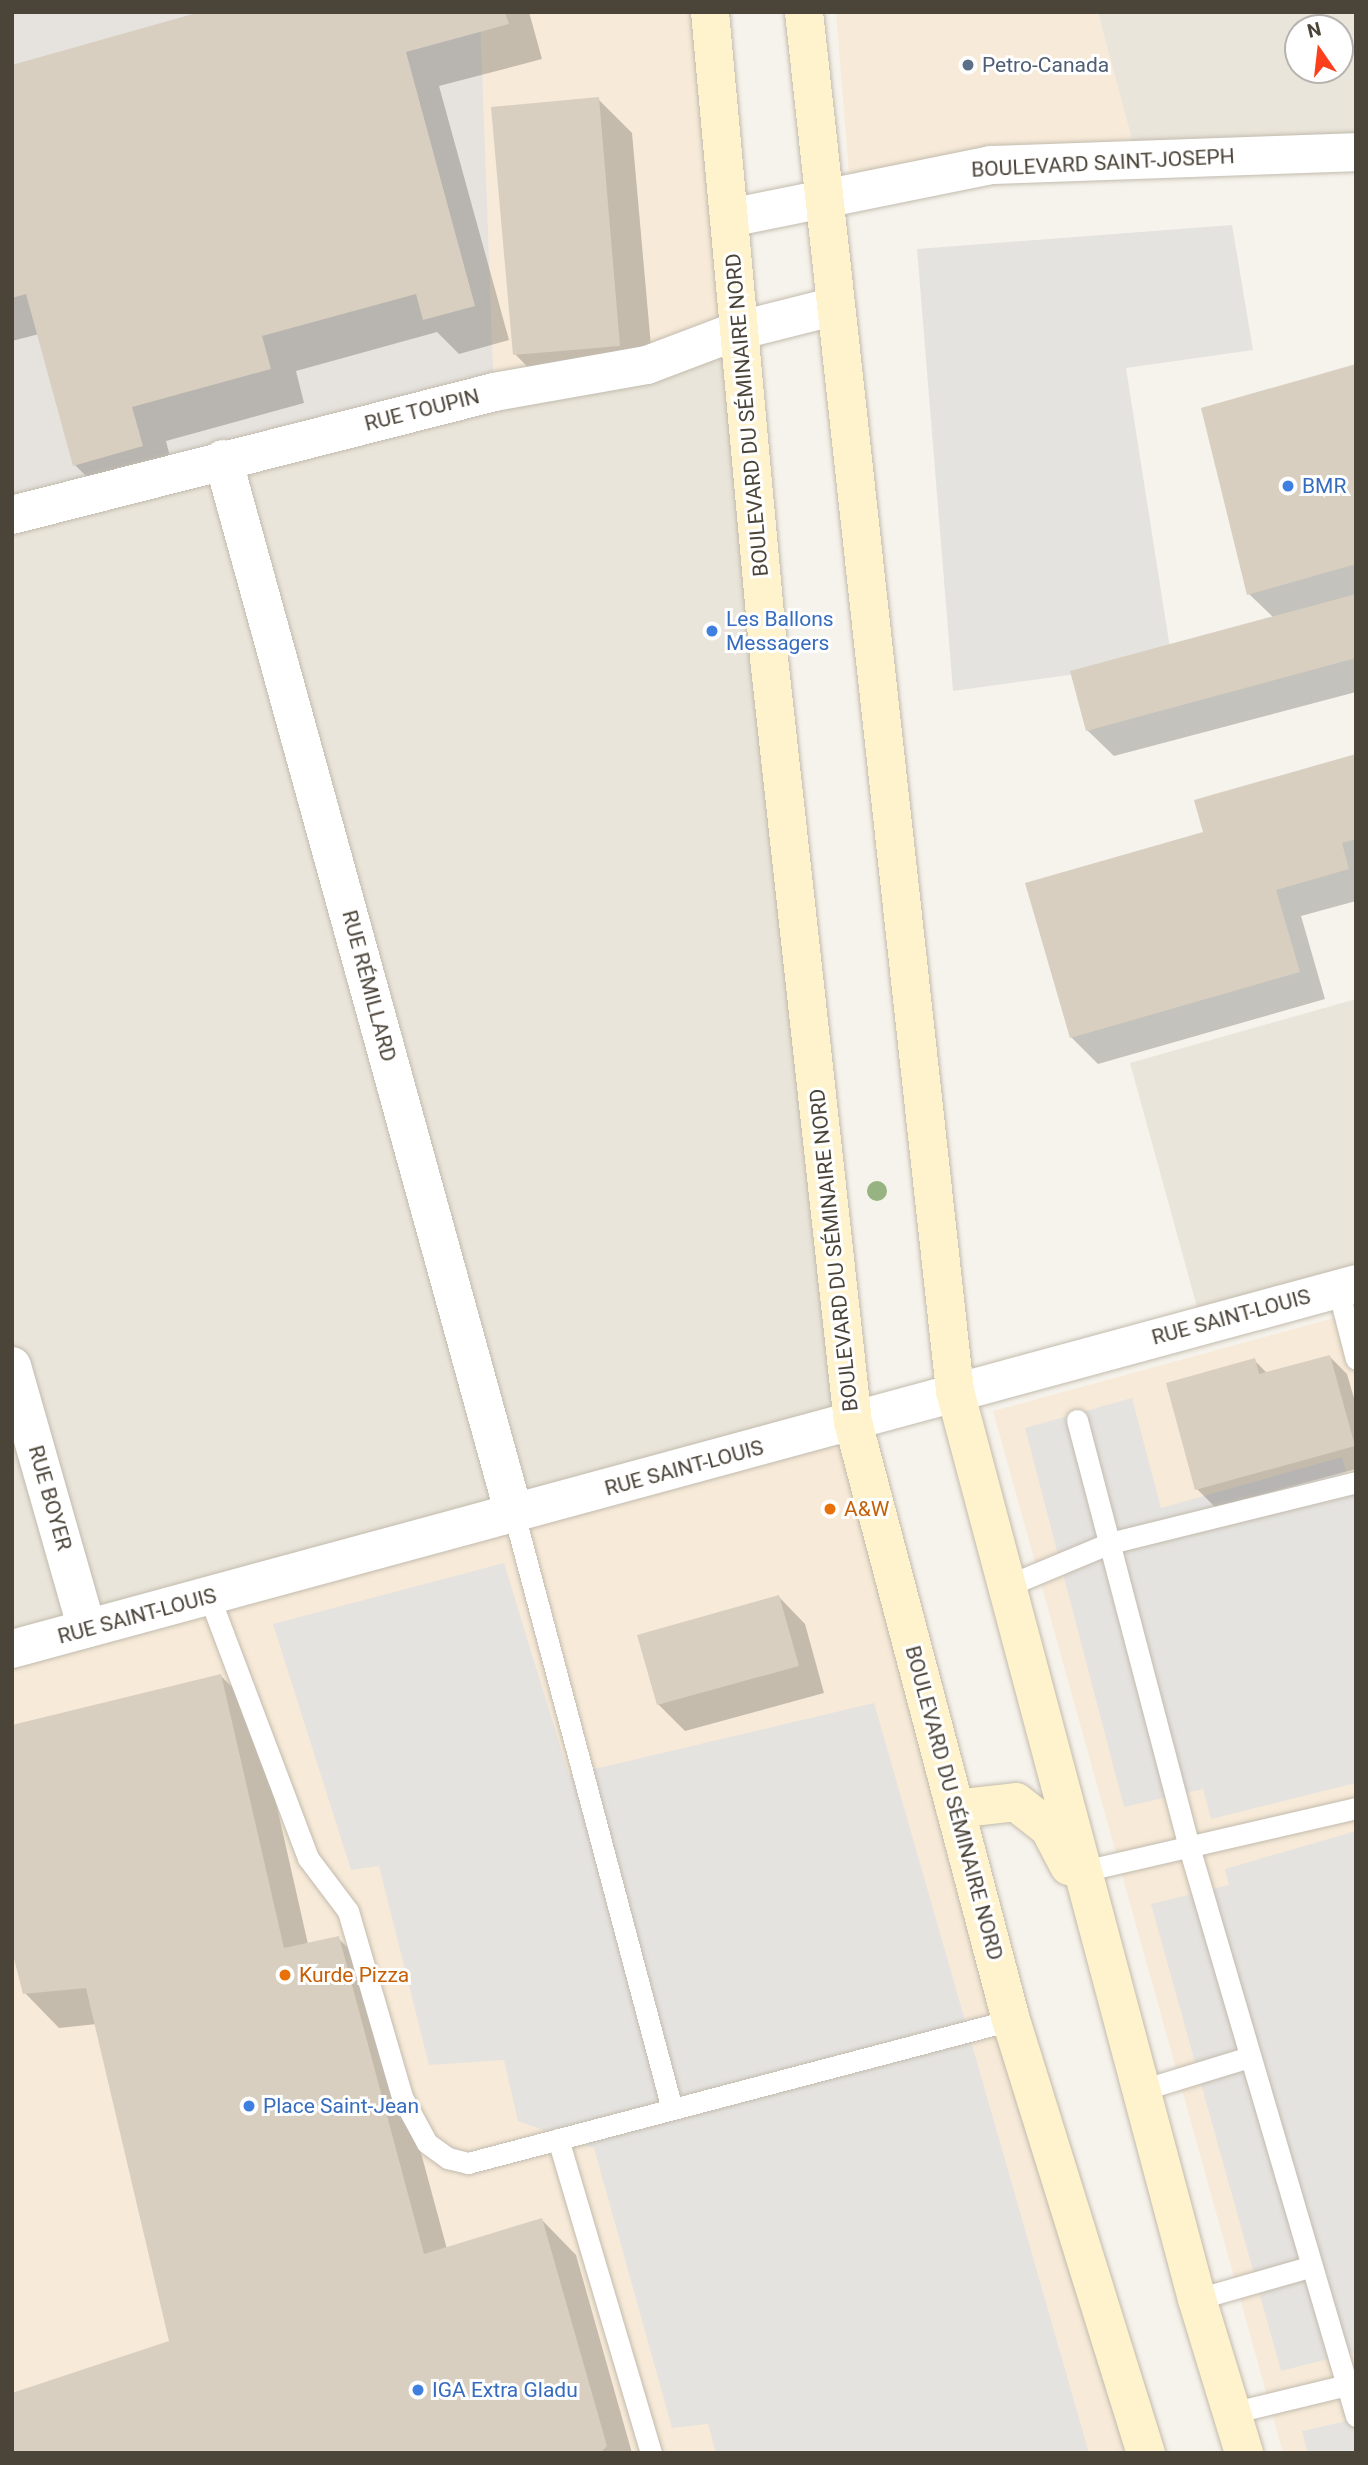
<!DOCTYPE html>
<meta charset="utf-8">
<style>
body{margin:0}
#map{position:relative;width:1368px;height:2465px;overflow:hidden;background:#f6f3ec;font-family:Roboto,sans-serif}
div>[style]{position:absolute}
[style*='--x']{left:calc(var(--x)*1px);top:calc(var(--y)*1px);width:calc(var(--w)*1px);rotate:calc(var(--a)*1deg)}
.residential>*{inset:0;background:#eae5da}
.commercial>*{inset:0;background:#f7ead8}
.industrial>*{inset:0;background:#e6e2dd}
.parking>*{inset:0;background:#e5e3e0}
.shadow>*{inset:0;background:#0003}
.building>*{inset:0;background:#d8cfc1}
.roads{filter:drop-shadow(0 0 2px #c2bbae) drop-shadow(0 0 2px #c2bbae)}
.service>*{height:21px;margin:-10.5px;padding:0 10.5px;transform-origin:10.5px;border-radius:10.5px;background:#fff}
.minor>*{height:38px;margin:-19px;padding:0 19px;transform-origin:19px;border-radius:19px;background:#fff}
.secondary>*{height:38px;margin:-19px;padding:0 19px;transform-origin:19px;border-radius:19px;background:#fff3cd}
.trees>*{width:20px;height:20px;margin:-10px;border-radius:50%;background:#97b381}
.dots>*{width:19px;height:19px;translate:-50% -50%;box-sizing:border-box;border:4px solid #fff;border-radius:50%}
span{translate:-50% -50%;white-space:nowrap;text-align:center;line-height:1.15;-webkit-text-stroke:6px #fff;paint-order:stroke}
.service-label{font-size:21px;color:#4e5e75}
.left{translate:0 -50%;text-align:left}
.street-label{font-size:21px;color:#4b4439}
.shop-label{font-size:21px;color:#366cbe}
.food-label{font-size:21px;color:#c56008}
.frame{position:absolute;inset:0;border:14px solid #4b4439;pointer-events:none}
.north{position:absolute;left:1284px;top:14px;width:70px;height:70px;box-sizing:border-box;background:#fff;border:2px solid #b7b4b0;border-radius:50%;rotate:346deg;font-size:19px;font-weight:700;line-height:28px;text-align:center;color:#4b4439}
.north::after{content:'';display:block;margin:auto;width:24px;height:32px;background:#fc3f1d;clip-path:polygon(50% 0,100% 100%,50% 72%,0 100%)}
</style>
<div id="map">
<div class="residential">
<div style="clip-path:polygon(evenodd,1098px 12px,1356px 12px,1356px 150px,1134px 159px,1098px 12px,1298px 28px,1340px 28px,1340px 70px,1298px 70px,1298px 28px)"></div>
<div style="clip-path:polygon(737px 331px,853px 1422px,12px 1649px,12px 514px)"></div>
<div style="clip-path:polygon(1356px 999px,1356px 1284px,1202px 1325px,1130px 1063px)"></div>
</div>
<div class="commercial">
<div style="clip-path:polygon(480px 12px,710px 12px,737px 331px,494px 392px)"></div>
<div style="clip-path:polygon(836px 12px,1098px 12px,1132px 139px,849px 174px)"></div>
<div style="clip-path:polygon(1356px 1312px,1356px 2453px,1283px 2453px,993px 1411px)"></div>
<div style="clip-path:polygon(853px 1422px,1146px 2453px,12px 2453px,12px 1649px)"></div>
</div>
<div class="industrial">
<div style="clip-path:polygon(12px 12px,480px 12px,494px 392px,12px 515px)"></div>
</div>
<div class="parking">
<div style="clip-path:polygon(1232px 225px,1253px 350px,1126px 368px,1172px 661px,953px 691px,917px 249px)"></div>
<div style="clip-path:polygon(1132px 1398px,1161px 1508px,1342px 1457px,1356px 1504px,1356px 1783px,1211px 1819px,1203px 1789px,1124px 1807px,1025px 1428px)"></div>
<div style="clip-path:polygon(504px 1563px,569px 1775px,874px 1703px,1089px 2453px,716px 2453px,708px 2424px,672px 2428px,594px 2148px,518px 2121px,504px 2060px,429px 2065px,379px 1866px,351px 1870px,273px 1624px)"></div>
<div style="clip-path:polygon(1356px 1831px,1356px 2352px,1281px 2371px,1151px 1904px,1229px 1885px,1225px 1869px)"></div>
<div style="clip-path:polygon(1356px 2419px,1356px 2453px,1308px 2453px,1302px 2431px)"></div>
</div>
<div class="shadow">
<div style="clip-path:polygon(202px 12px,529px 12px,542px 59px,439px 86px,509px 340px,459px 354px,437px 332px,296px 371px,304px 403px,166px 441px,176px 480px,109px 499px,75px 465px,39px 334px,12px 341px,12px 67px)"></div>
<div style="clip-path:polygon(598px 99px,632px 133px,654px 380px,549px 389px,515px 354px)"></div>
<div style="clip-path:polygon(1356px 366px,1356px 692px,1114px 756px,1087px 730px,1274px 618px,1249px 594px)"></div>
<div style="clip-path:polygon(1356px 755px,1356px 901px,1301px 916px,1325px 999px,1098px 1064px,1071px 1037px,1206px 833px)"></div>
<div style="clip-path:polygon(1329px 1356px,1347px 1374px,1356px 1405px,1356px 1469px,1215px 1507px,1197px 1489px,1254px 1360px,1268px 1374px)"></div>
<div style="clip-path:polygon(779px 1597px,805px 1624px,824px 1693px,685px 1731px,658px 1704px)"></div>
<div style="clip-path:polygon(221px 1676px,255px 1710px,308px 1944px,338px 1938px,372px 1972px,447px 2249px,542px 2220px,576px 2255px,632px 2453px,12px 2453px,172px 2342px,97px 2024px,59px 2028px,25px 1993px)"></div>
</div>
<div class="building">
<div style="clip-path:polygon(200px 12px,505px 12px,509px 24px,406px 52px,475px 306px,423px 320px,416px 294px,262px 336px,271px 369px,132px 407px,143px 446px,73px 466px,26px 294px,12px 298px,12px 65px)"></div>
<div style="clip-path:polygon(599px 97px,620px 346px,513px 355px,491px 107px)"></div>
<div style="clip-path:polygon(1356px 364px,1356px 564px,1247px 595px,1201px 408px)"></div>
<div style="clip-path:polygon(1356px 594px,1356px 658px,1086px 731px,1070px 671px)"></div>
<div style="clip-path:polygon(1356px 754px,1356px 839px,1342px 843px,1349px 869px,1276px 890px,1300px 972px,1070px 1038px,1025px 883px,1203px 832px,1194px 800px)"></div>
<div style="clip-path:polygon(1330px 1355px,1355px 1446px,1195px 1490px,1166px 1383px,1255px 1358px,1259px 1374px)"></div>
<div style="clip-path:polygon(779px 1595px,799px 1666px,657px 1705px,637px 1635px)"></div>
<div style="clip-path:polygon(221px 1674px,284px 1948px,339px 1936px,424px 2254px,542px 2218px,607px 2446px,600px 2453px,12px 2453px,12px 2393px,169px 2341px,86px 1988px,23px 1994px,12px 1951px,12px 1725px)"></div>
</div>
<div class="roads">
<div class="service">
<div style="--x:1338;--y:1289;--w:72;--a:75.6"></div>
<div style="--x:1077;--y:1420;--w:441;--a:75.3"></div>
<div style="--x:1189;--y:1847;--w:593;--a:73.64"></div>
<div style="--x:514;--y:1514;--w:616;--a:75.13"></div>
<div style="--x:1007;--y:1586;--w:112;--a:-22.7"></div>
<div style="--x:1110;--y:1543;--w:253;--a:-13.9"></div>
<div style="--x:209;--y:1596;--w:280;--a:69.3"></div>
<div style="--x:308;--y:1858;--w:66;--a:53"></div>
<div style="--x:348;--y:1911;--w:194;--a:73.8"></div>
<div style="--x:402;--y:2097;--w:52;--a:61.5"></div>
<div style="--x:427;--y:2143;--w:26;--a:36"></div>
<div style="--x:448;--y:2158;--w:21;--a:14"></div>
<div style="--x:468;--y:2163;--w:562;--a:-14.75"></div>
<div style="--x:1083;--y:1871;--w:280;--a:-13"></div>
<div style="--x:1142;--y:2090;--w:112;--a:-17.1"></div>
<div style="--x:558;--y:2139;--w:327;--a:73.5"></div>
<div style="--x:1197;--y:2299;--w:116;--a:-15.9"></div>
<div style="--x:1231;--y:2413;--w:115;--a:-13.6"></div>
</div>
<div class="minor">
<div style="--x:729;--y:218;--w:267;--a:-11.4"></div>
<div style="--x:991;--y:165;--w:365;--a:-2"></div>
<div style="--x:223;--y:459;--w:1094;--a:74.58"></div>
<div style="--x:12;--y:515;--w:497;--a:-14.3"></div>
<div style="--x:494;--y:392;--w:155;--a:-10"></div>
<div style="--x:647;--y:365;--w:96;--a:-20.7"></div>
<div style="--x:737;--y:331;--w:98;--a:-14.2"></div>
<div style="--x:12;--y:1366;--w:273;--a:74.1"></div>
<div style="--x:12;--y:1649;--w:1393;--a:-15.19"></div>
</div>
<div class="secondary">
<div style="--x:710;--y:12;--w:649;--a:84.78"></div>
<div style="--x:769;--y:658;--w:769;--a:83.73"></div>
<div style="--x:853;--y:1422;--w:619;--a:75.2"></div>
<div style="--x:1011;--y:2020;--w:454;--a:72.7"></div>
<div style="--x:804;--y:12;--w:1387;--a:83.75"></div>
<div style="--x:955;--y:1391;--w:940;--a:75.08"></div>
<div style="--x:1197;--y:2299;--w:161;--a:73"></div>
<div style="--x:955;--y:1809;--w:61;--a:-6.5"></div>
<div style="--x:1016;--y:1802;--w:42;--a:38.2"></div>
<div style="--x:1049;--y:1828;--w:43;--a:62.2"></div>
</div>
</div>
<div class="trees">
<div style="left:877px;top:1191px"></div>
</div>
<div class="dots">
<div style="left:968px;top:65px;background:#5c6f8a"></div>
<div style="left:1288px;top:486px;background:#3f7fe0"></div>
<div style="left:712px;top:631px;background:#3f7fe0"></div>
<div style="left:830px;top:1509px;background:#e8710a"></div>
<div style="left:285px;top:1975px;background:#e8710a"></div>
<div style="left:249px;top:2106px;background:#3f7fe0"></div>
<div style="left:418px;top:2390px;background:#3f7fe0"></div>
</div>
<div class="service-label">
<span class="left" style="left:982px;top:65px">Petro-Canada</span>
</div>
<div class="street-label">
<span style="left:1103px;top:163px;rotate:-3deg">BOULEVARD SAINT-JOSEPH</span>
<span style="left:422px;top:410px;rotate:-14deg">RUE TOUPIN</span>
<span style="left:747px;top:415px;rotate:-95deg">BOULEVARD DU SÉMINAIRE NORD</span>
<span style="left:369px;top:986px;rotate:75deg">RUE RÉMILLARD</span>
<span style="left:834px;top:1250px;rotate:-96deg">BOULEVARD DU SÉMINAIRE NORD</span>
<span style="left:1231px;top:1317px;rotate:-15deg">RUE SAINT-LOUIS</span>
<span style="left:684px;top:1468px;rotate:-15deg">RUE SAINT-LOUIS</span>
<span style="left:50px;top:1498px;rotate:74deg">RUE BOYER</span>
<span style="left:137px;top:1616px;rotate:-15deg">RUE SAINT-LOUIS</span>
<span style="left:954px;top:1803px;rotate:75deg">BOULEVARD DU SÉMINAIRE NORD</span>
</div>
<div class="shop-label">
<span class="left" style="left:1302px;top:486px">BMR</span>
<span class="left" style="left:726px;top:631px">Les Ballons<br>Messagers</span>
<span class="left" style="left:263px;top:2106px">Place Saint-Jean</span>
<span class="left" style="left:432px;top:2390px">IGA Extra Gladu</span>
</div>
<div class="food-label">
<span class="left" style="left:844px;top:1509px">A&amp;W</span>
<span class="left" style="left:299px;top:1975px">Kurde Pizza</span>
</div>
<div class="frame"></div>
<div class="north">N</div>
</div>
